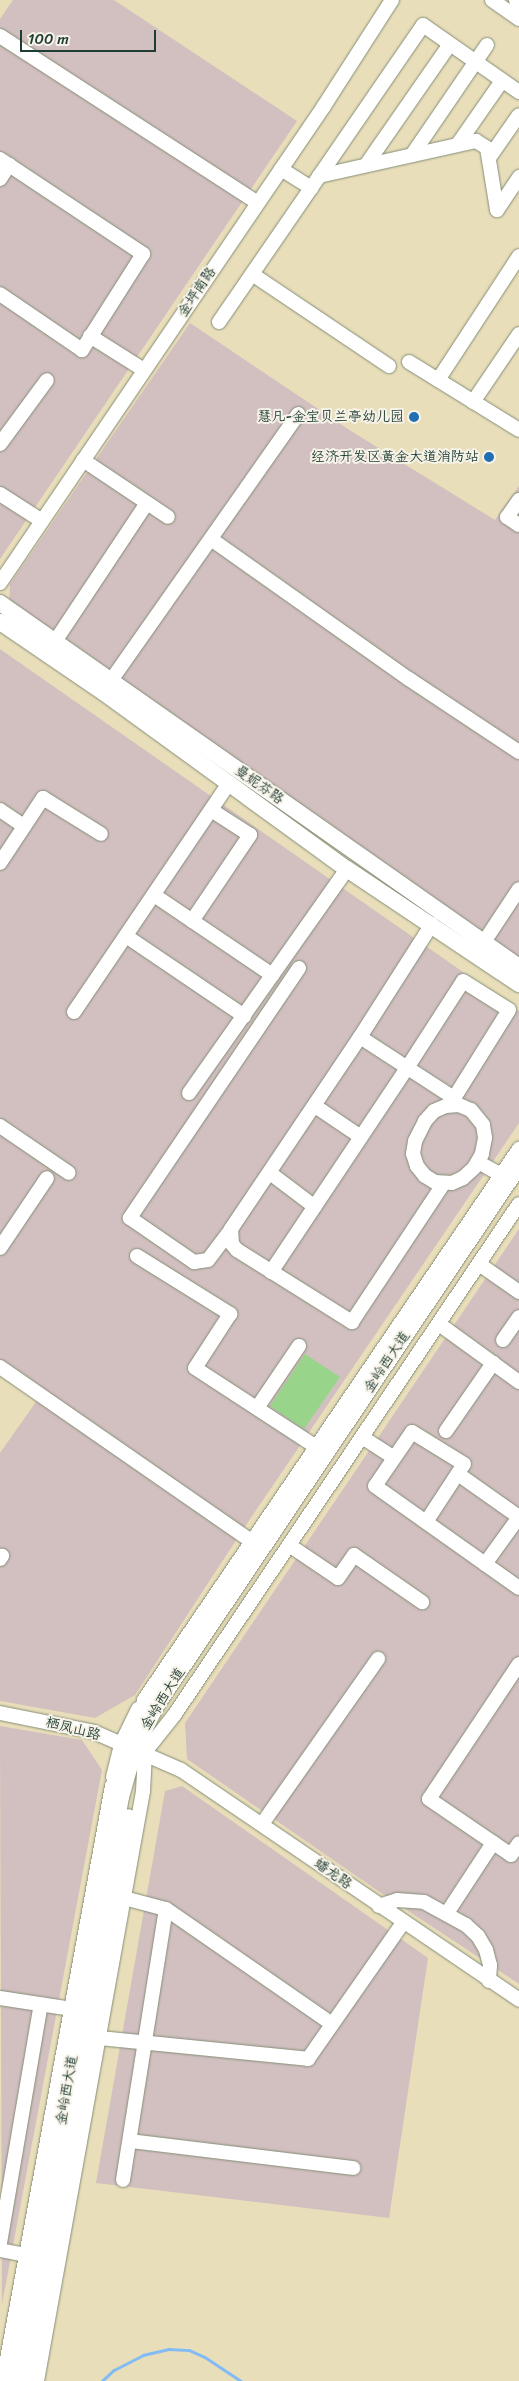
<!DOCTYPE html>
<meta charset="utf-8">
<style>
body{margin:0}
#map{position:relative;width:519px;height:2381px;overflow:hidden;background:#e9deba;font-family:Sriracha,"LXGW WenKai TC",sans-serif}
div>[style]{position:absolute}
[style*='--x']{left:calc(var(--x)*1px);top:calc(var(--y)*1px);width:calc(var(--w)*1px);rotate:calc(var(--a)*1deg)}
.industrial>*{inset:0;background:#d2bfc0}
.green>*{inset:0;background:#98d58b}
.stream>*{height:2.5px;margin:-1.25px;padding:0 1.25px;transform-origin:1.25px;border-radius:1.25px;background:#83bcf4}
.roads{filter:drop-shadow(0 0 1px #848e77) drop-shadow(0 0 1px #848e77)}
.minor>*{height:14px;margin:-7px;padding:0 7px;transform-origin:7px;border-radius:7px;background:#fff}
.major>*{height:16px;margin:-8px;padding:0 8px;transform-origin:8px;border-radius:8px;background:#fff}
.highway>*{height:19px;margin:-9.5px;padding:0 9.5px;transform-origin:9.5px;border-radius:9.5px;background:#fff}
.dots>*{width:14px;height:14px;translate:-50% -50%;box-sizing:border-box;border:2px solid #f7f3e8;border-radius:50%}
span{translate:-50% -50%;white-space:nowrap;text-align:center;line-height:1.15;-webkit-text-stroke:4px #f7f3e8;paint-order:stroke}
.street-label{font-size:14px;color:#1f3d34}
.poi-label{font-size:14px;color:#1f3d34}
.right{translate:-100% -50%;text-align:right}
.scale{position:absolute;left:20px;top:30px;width:136px;height:22px;box-sizing:border-box;border:2px solid #1f3d34;border-top:0;padding-left:6px;font-size:15px;line-height:18px;white-space:nowrap;color:#1f3d34;-webkit-text-stroke:4px #f7f3e8;paint-order:stroke}
</style>
<div id="map">
<div class="industrial">
<div style="clip-path:polygon(13px 0,114px 0,297px 121px,0 559px,0 19px)"></div>
<div style="clip-path:polygon(190px 323px,351px 431px,495px 520px,519px 486px,519px 963px,9px 606px,10px 584px)"></div>
<div style="clip-path:polygon(0 649px,519px 1011px,519px 1123px,246px 1525px,135px 1695px,95px 1718px,0 1701px,0 1453px,38px 1399px,0 1372px)"></div>
<div style="clip-path:polygon(519px 1229px,519px 1984px,381px 1893px,187px 1759px,185px 1723px)"></div>
<div style="clip-path:polygon(0 1726px,82px 1740px,102px 1770px,2px 2304px)"></div>
<div style="clip-path:polygon(182px 1786px,428px 1958px,389px 2218px,96px 2183px,165px 1791px)"></div>
</div>
<div class="green">
<div style="clip-path:polygon(305px 1354px,340px 1377px,304px 1429px,270px 1406px)"></div>
</div>
<div class="stream">
<div style="--x:102;--y:2381;--w:16;--a:-43"></div>
<div style="--x:114;--y:2370;--w:33;--a:-27"></div>
<div style="--x:143;--y:2355;--w:26;--a:-13"></div>
<div style="--x:168;--y:2349;--w:21;--a:3"></div>
<div style="--x:189;--y:2350;--w:17;--a:24"></div>
<div style="--x:205;--y:2357;--w:43;--a:33.7"></div>
</div>
<div class="roads">
<div class="minor">
<div style="--x:492;--y:0;--w:33;--a:35"></div>
<div style="--x:0;--y:36;--w:307;--a:32.9"></div>
<div style="--x:458;--y:144;--w:77;--a:-55.1"></div>
<div style="--x:412;--y:155;--w:133;--a:-55.7"></div>
<div style="--x:489;--y:158;--w:52;--a:-55.1"></div>
<div style="--x:0;--y:159;--w:172;--a:33.6"></div>
<div style="--x:143;--y:254;--w:114;--a:122.4"></div>
<div style="--x:82;--y:350;--w:99;--a:-145.7"></div>
<div style="--x:366;--y:165;--w:147;--a:-55.2"></div>
<div style="--x:281;--y:169;--w:36;--a:32"></div>
<div style="--x:319;--y:176;--w:161;--a:-12.6"></div>
<div style="--x:476;--y:141;--w:13;--a:32"></div>
<div style="--x:487;--y:148;--w:63;--a:80.8"></div>
<div style="--x:0;--y:179;--w:17;--a:-57"></div>
<div style="--x:497;--y:210;--w:40;--a:-56"></div>
<div style="--x:252;--y:274;--w:165;--a:33.9"></div>
<div style="--x:219;--y:322;--w:360;--a:-55.5"></div>
<div style="--x:423;--y:25;--w:117;--a:34.9"></div>
<div style="--x:90;--y:336;--w:64;--a:32.2"></div>
<div style="--x:409;--y:362;--w:129;--a:31.7"></div>
<div style="--x:438;--y:380;--w:148;--a:-56.8"></div>
<div style="--x:473;--y:402;--w:82;--a:-55.9"></div>
<div style="--x:0;--y:444;--w:79;--a:-53.7"></div>
<div style="--x:83;--y:460;--w:102;--a:33.8"></div>
<div style="--x:0;--y:494;--w:50;--a:32.7"></div>
<div style="--x:519;--y:500;--w:21;--a:125"></div>
<div style="--x:507;--y:517;--w:14;--a:34"></div>
<div style="--x:211;--y:539;--w:242;--a:35.3"></div>
<div style="--x:409;--y:679;--w:132;--a:33.6"></div>
<div style="--x:0;--y:583;--w:577;--a:-55.81"></div>
<div style="--x:324;--y:106;--w:126;--a:-57.3"></div>
<div style="--x:50;--y:649;--w:175;--a:-56.4"></div>
<div style="--x:105;--y:689;--w:336;--a:-54.9"></div>
<div style="--x:0;--y:810;--w:29;--a:34"></div>
<div style="--x:0;--y:863;--w:78;--a:-56.5"></div>
<div style="--x:43;--y:798;--w:68;--a:31.8"></div>
<div style="--x:154;--y:895;--w:143;--a:34.1"></div>
<div style="--x:192;--y:921;--w:104;--a:-56"></div>
<div style="--x:250;--y:835;--w:46;--a:-147.3"></div>
<div style="--x:126;--y:936;--w:143;--a:34.1"></div>
<div style="--x:478;--y:951;--w:74;--a:-56.5"></div>
<div style="--x:299;--y:968;--w:302;--a:124.1"></div>
<div style="--x:130;--y:1218;--w:78;--a:34.5"></div>
<div style="--x:194;--y:1262;--w:14;--a:-8"></div>
<div style="--x:208;--y:1260;--w:39;--a:-53"></div>
<div style="--x:231;--y:1229;--w:231;--a:-56.1"></div>
<div style="--x:360;--y:1037;--w:134;--a:-57.5"></div>
<div style="--x:74;--y:1012;--w:277;--a:-55.9"></div>
<div style="--x:360;--y:1037;--w:112;--a:33"></div>
<div style="--x:189;--y:1093;--w:274;--a:-54.8"></div>
<div style="--x:459;--y:1105;--w:13;--a:23"></div>
<div style="--x:471;--y:1110;--w:19;--a:51"></div>
<div style="--x:483;--y:1125;--w:13;--a:81"></div>
<div style="--x:485;--y:1138;--w:16;--a:101"></div>
<div style="--x:482;--y:1154;--w:16;--a:120"></div>
<div style="--x:474;--y:1168;--w:15;--a:138"></div>
<div style="--x:463;--y:1178;--w:12;--a:156"></div>
<div style="--x:452;--y:1183;--w:17;--a:-177"></div>
<div style="--x:435;--y:1182;--w:12;--a:-149"></div>
<div style="--x:425;--y:1176;--w:13;--a:-129"></div>
<div style="--x:417;--y:1166;--w:13;--a:-108"></div>
<div style="--x:413;--y:1154;--w:13;--a:-81"></div>
<div style="--x:415;--y:1141;--w:22;--a:-63"></div>
<div style="--x:425;--y:1121;--w:13;--a:-48"></div>
<div style="--x:434;--y:1111;--w:13;--a:-23"></div>
<div style="--x:446;--y:1106;--w:13;--a:-4"></div>
<div style="--x:315;--y:1106;--w:55;--a:34"></div>
<div style="--x:0;--y:1126;--w:83;--a:34.3"></div>
<div style="--x:478;--y:1162;--w:26;--a:29"></div>
<div style="--x:270;--y:1173;--w:56;--a:37.1"></div>
<div style="--x:231;--y:1229;--w:15;--a:86"></div>
<div style="--x:232;--y:1244;--w:8;--a:50"></div>
<div style="--x:237;--y:1250;--w:136;--a:32.1"></div>
<div style="--x:352;--y:1322;--w:167;--a:-56.5"></div>
<div style="--x:0;--y:1248;--w:84;--a:-56.1"></div>
<div style="--x:137;--y:1256;--w:110;--a:31.9"></div>
<div style="--x:230;--y:1314;--w:64;--a:122.9"></div>
<div style="--x:195;--y:1368;--w:145;--a:33.1"></div>
<div style="--x:479;--y:1264;--w:49;--a:35"></div>
<div style="--x:271;--y:1272;--w:245;--a:-56.3"></div>
<div style="--x:407;--y:1068;--w:103;--a:-57.2"></div>
<div style="--x:463;--y:981;--w:54;--a:32.2"></div>
<div style="--x:509;--y:1010;--w:104;--a:122"></div>
<div style="--x:454;--y:1098;--w:7;--a:90"></div>
<div style="--x:439;--y:1324;--w:99;--a:35.9"></div>
<div style="--x:503;--y:1340;--w:28;--a:-55"></div>
<div style="--x:0;--y:1367;--w:305;--a:34.7"></div>
<div style="--x:257;--y:1408;--w:75;--a:-55.9"></div>
<div style="--x:446;--y:1431;--w:83;--a:-55.3"></div>
<div style="--x:362;--y:1437;--w:38;--a:33"></div>
<div style="--x:458;--y:1474;--w:75;--a:35.2"></div>
<div style="--x:426;--y:1522;--w:69;--a:-56.8"></div>
<div style="--x:464;--y:1464;--w:61;--a:-148.4"></div>
<div style="--x:412;--y:1432;--w:65;--a:124.4"></div>
<div style="--x:375;--y:1486;--w:176;--a:35.3"></div>
<div style="--x:289;--y:1545;--w:59;--a:34"></div>
<div style="--x:338;--y:1578;--w:28;--a:-55"></div>
<div style="--x:354;--y:1555;--w:83;--a:34.7"></div>
<div style="--x:0;--y:1559;--w:4;--a:-56"></div>
<div style="--x:485;--y:1564;--w:58;--a:-54.1"></div>
<div style="--x:519;--y:1664;--w:162;--a:123.7"></div>
<div style="--x:429;--y:1799;--w:99;--a:34.3"></div>
<div style="--x:511;--y:1855;--w:14;--a:-56"></div>
<div style="--x:0;--y:1713;--w:96;--a:11.4"></div>
<div style="--x:94;--y:1732;--w:95;--a:23.6"></div>
<div style="--x:181;--y:1770;--w:409;--a:34.2"></div>
<div style="--x:137;--y:1737;--w:38;--a:-79"></div>
<div style="--x:144;--y:1700;--w:667;--a:-55.76"></div>
<div style="--x:113;--y:1777;--w:36;--a:-76"></div>
<div style="--x:122;--y:1742;--w:37;--a:-64"></div>
<div style="--x:262;--y:1824;--w:202;--a:-54.9"></div>
<div style="--x:124;--y:1898;--w:43;--a:14.7"></div>
<div style="--x:166;--y:1909;--w:202;--a:34.7"></div>
<div style="--x:379;--y:1906;--w:19;--a:-18"></div>
<div style="--x:397;--y:1900;--w:27;--a:4"></div>
<div style="--x:424;--y:1902;--w:48;--a:28.7"></div>
<div style="--x:466;--y:1925;--w:16;--a:43"></div>
<div style="--x:478;--y:1936;--w:16;--a:60"></div>
<div style="--x:486;--y:1950;--w:16;--a:75"></div>
<div style="--x:490;--y:1965;--w:16;--a:94"></div>
<div style="--x:447;--y:1913;--w:84;--a:-56.7"></div>
<div style="--x:0;--y:1998;--w:73;--a:8.7"></div>
<div style="--x:99;--y:2038;--w:210;--a:5.7"></div>
<div style="--x:308;--y:2059;--w:166;--a:-55.1"></div>
<div style="--x:130;--y:2141;--w:225;--a:6.9"></div>
<div style="--x:123;--y:2180;--w:274;--a:-81"></div>
<div style="--x:0;--y:2243;--w:242;--a:-80.3"></div>
<div style="--x:0;--y:2250;--w:26;--a:11"></div>
<div style="--x:3;--y:2381;--w:605;--a:-79.62"></div>
<div style="--x:112;--y:1786;--w:31;--a:-59"></div>
<div style="--x:37;--y:2381;--w:599;--a:-79.81"></div>
<div style="--x:143;--y:1791;--w:39;--a:-87"></div>
<div style="--x:145;--y:1752;--w:48;--a:-51.7"></div>
<div style="--x:175;--y:1714;--w:615;--a:-56"></div>
</div>
<div class="major">
<div style="--x:0;--y:603;--w:634;--a:35.04"></div>
<div style="--x:0;--y:622;--w:125;--a:34.2"></div>
<div style="--x:103;--y:692;--w:301;--a:36"></div>
<div style="--x:347;--y:869;--w:207;--a:33.8"></div>
<div style="--x:15;--y:2381;--w:594;--a:-79.71"></div>
<div style="--x:121;--y:1797;--w:51;--a:-74.1"></div>
<div style="--x:135;--y:1748;--w:47;--a:-63.4"></div>
<div style="--x:156;--y:1706;--w:651;--a:-56.09"></div>
<div style="--x:26;--y:2381;--w:573;--a:-79.65"></div>
</div>
<div class="highway">
<div style="--x:518;--y:0;--w:1;--a:45"></div>
</div>
</div>
<div class="dots">
<div style="left:414px;top:417px;background:#1f6fb2"></div>
<div style="left:489px;top:457px;background:#1f6fb2"></div>
</div>
<div class="street-label">
<span style="left:197px;top:292px;rotate:-56deg">金坪南路</span>
<span style="left:259px;top:785px;rotate:35deg">曼妮芬路</span>
<span style="left:387px;top:1362px;rotate:-56deg">金岭西大道</span>
<span style="left:163px;top:1699px;rotate:-58deg">金岭西大道</span>
<span style="left:73px;top:1729px;rotate:14deg">栖凤山路</span>
<span style="left:333px;top:1874px;rotate:35deg">蟠龙路</span>
<span style="left:67px;top:2090px;rotate:-80deg">金岭西大道</span>
</div>
<div class="poi-label">
<span class="right" style="left:404px;top:417px">慧凡-金宝贝兰亭幼儿园</span>
<span class="right" style="left:479px;top:457px">经济开发区黄金大道消防站</span>
</div>
<div class="scale">100 m</div>
</div>
